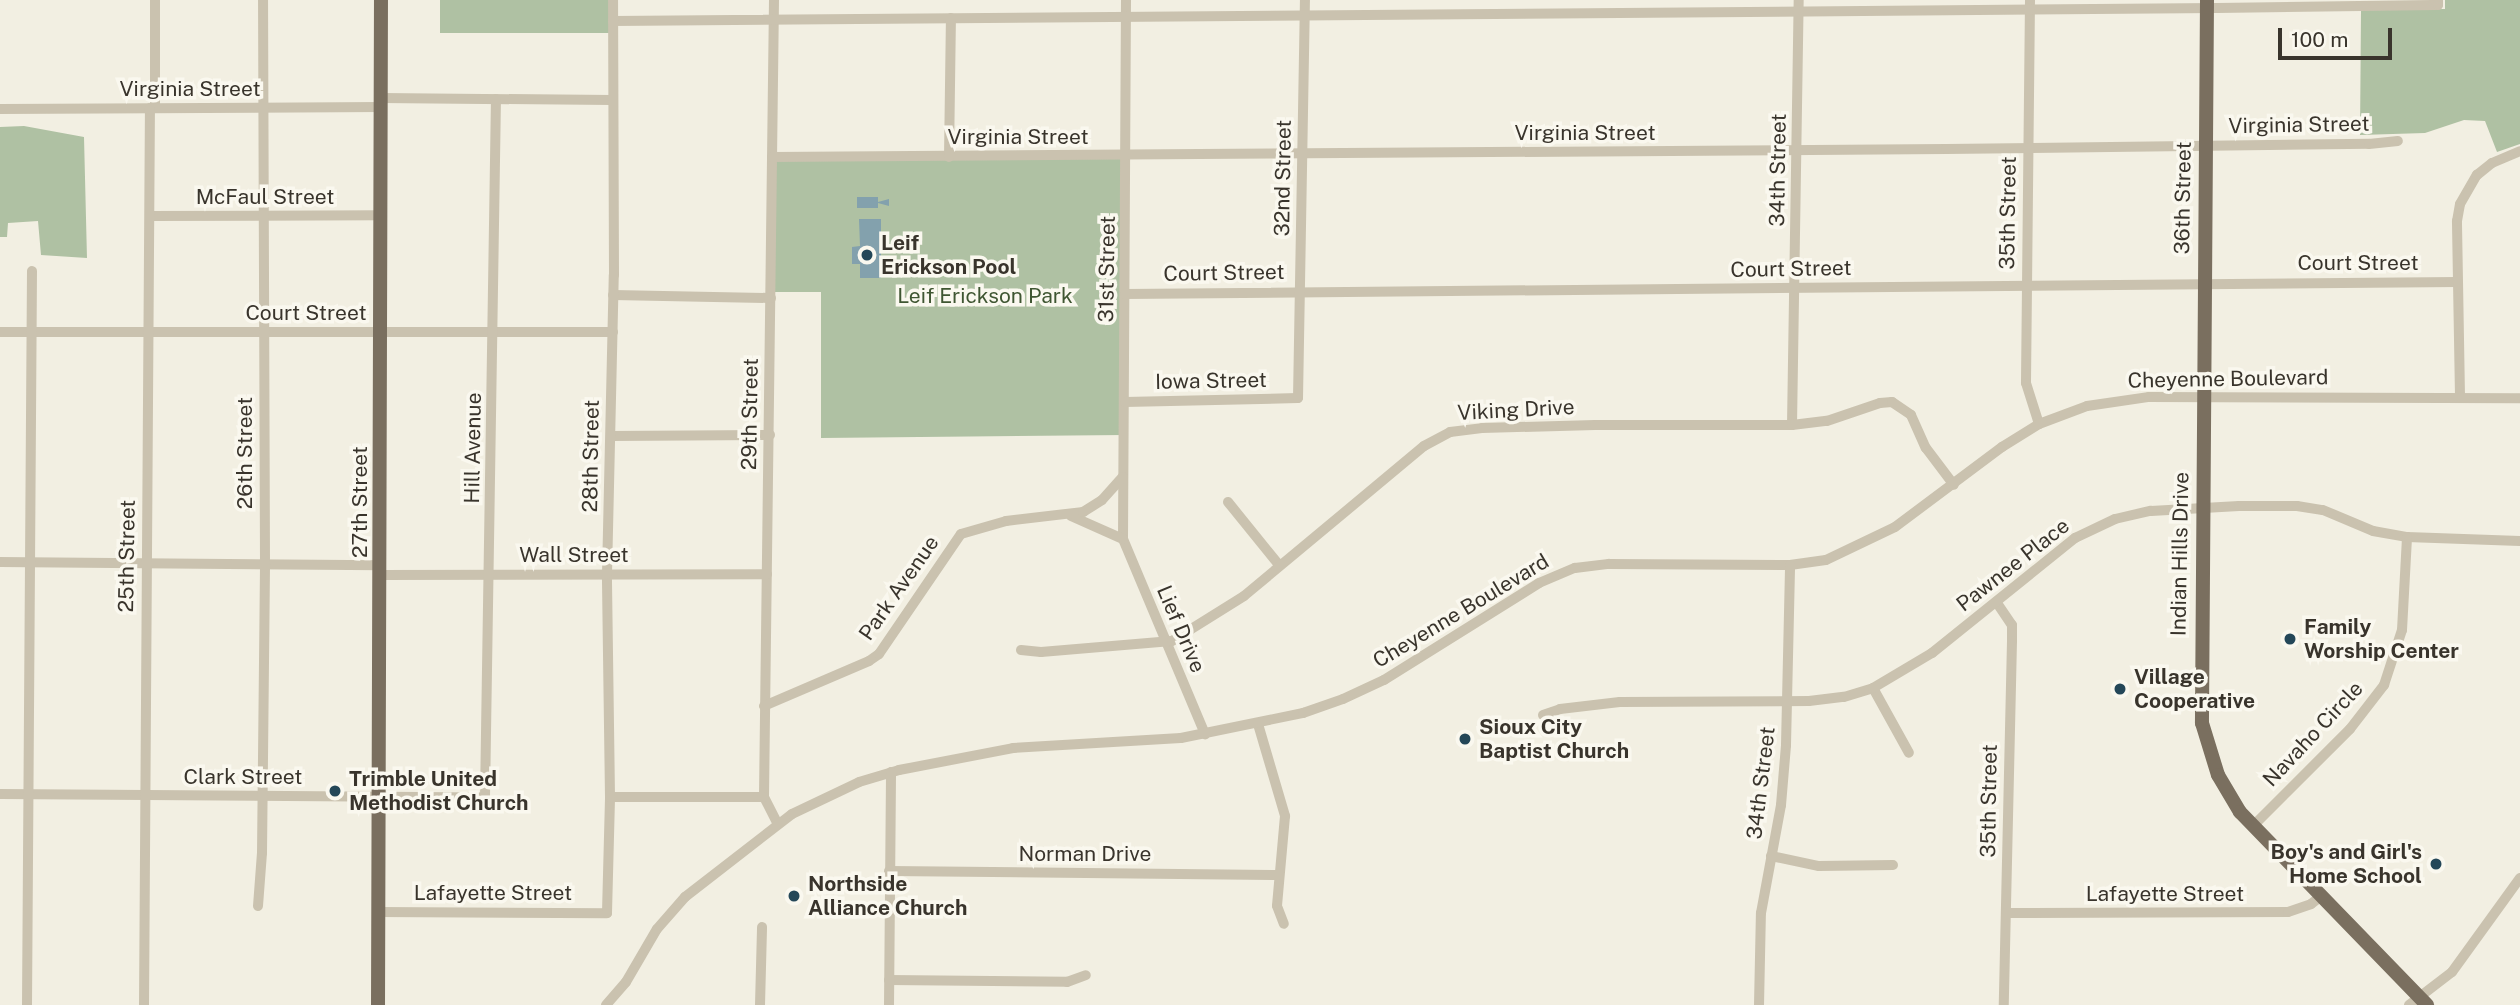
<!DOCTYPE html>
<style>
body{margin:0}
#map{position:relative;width:2520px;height:1005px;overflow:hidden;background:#f2efe2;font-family:"Public Sans",sans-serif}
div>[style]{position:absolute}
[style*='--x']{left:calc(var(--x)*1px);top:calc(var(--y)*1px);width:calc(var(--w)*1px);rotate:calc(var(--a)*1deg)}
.green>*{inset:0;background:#afc1a3}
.water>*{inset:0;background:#83a1ad}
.minor>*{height:10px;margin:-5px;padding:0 5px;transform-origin:5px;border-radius:5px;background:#cac2af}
.major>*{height:14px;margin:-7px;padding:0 7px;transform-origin:7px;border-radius:7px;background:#7a6f5f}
.dots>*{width:19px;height:19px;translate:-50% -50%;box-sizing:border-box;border:4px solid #faf8ef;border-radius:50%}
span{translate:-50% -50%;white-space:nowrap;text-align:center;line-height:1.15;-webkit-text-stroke:7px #faf8ef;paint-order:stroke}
.street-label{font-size:21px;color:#39342c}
.poi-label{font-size:21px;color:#39342c;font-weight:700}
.left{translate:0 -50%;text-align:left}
.right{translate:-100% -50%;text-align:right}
.park-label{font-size:21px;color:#3f5632}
.scale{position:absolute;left:2278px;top:28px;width:114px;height:32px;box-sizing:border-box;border:4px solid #39342c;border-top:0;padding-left:9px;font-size:21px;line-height:24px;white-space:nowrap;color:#39342c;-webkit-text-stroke:5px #faf8ef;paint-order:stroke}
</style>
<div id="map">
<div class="green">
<div style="clip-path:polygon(440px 0,610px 0,610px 33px,440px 33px)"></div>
<div style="clip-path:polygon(2445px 0,2520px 0,2520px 144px,2497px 152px,2485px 121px,2464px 120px,2425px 133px,2360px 135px,2361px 10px,2445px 9px)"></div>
<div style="clip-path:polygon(24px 126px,84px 137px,87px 258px,41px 255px,38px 221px,8px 223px,7px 237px,0 237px,0 127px)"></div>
<div style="clip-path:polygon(1128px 156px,1124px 435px,821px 438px,821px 292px,771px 292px,772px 157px)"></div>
</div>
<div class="water">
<div style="clip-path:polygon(857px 197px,878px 197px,878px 202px,889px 199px,889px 206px,878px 203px,878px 208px,857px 208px)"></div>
<div style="clip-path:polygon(859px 219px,881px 219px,881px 278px,860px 278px,860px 264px,852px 264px,852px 247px,860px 246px)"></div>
</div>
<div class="minor">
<div style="--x:155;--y:0;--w:108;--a:90"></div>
<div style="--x:774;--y:0;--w:797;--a:90.72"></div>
<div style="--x:764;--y:797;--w:30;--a:63"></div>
<div style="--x:1126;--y:0;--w:539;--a:90.32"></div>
<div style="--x:1123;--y:539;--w:212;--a:67.2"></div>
<div style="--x:2030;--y:0;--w:383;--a:90.6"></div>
<div style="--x:2026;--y:383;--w:43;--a:72.4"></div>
<div style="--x:613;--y:21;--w:1604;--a:-0.46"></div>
<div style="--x:2217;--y:8;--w:221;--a:-0.8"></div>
<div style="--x:2438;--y:5;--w:5;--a:-90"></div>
<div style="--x:381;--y:98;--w:231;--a:0.5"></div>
<div style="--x:0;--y:109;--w:381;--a:-0.3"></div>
<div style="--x:772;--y:157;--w:1174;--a:-0.39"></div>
<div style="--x:1946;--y:149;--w:423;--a:-0.7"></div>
<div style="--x:2369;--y:144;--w:29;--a:-6"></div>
<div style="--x:949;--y:157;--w:139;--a:-89.2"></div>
<div style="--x:150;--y:216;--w:231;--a:-0.2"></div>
<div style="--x:1125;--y:294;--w:1332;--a:-0.52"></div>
<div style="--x:613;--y:295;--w:158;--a:1.1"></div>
<div style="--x:0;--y:332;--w:613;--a:0"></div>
<div style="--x:2460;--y:396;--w:175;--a:-91"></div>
<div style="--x:2457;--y:221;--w:17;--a:-80"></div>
<div style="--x:2460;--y:204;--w:34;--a:-60"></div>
<div style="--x:2477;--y:175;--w:19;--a:-39"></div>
<div style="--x:2492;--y:163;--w:30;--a:-23"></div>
<div style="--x:1125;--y:402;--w:173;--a:-1.3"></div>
<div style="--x:1298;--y:398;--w:398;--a:-89"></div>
<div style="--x:1792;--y:425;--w:425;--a:-89.1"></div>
<div style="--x:611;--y:436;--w:159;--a:-0.4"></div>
<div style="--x:1228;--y:502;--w:81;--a:51"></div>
<div style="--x:1071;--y:516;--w:57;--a:23.9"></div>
<div style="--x:0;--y:562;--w:381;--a:0.5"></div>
<div style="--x:380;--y:575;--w:387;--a:-0.1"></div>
<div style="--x:1997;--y:603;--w:27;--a:56"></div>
<div style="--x:2012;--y:625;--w:16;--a:90"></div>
<div style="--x:2012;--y:641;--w:364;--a:91.3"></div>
<div style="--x:1021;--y:650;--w:20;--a:6"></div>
<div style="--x:1041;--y:652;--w:131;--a:-4.8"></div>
<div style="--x:1172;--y:641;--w:85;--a:-32"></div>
<div style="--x:1244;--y:596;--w:234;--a:-39.8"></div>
<div style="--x:1424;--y:446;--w:30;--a:-28"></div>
<div style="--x:1450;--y:432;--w:32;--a:-7"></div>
<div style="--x:1482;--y:428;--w:113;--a:-1.5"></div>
<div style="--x:1595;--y:425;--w:197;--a:0"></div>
<div style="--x:1792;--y:425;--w:35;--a:-7"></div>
<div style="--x:1827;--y:421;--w:56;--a:-18.8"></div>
<div style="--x:1880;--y:403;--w:12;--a:-5"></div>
<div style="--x:1892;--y:402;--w:23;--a:34"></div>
<div style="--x:1911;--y:415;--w:36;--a:66"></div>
<div style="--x:1926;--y:448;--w:46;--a:52.9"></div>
<div style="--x:1873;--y:688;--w:74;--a:61"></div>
<div style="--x:764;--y:706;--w:114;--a:-23.2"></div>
<div style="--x:869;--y:661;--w:12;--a:-35"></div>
<div style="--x:879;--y:654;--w:145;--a:-55.7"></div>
<div style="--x:961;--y:534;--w:47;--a:-16.1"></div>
<div style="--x:1006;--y:521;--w:78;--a:-6.7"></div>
<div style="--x:1083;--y:512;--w:22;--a:-32"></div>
<div style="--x:1102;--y:500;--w:31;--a:-48"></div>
<div style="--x:1543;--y:715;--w:18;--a:-19"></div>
<div style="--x:1560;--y:709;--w:60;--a:-6.7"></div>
<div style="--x:1620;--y:702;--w:189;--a:-0.3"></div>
<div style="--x:1809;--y:701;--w:35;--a:-7"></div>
<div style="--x:1844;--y:697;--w:30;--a:-17"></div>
<div style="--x:1873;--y:688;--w:69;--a:-30.7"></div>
<div style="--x:1932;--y:653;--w:184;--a:-38.8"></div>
<div style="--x:2075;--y:538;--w:44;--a:-25.4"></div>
<div style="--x:2115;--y:519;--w:37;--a:-13"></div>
<div style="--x:2151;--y:511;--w:88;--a:-3.3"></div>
<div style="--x:2239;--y:506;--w:58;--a:0"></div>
<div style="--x:2297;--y:506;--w:26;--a:9"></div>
<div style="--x:2323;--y:510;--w:54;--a:22.8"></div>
<div style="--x:2373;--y:531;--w:35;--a:10"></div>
<div style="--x:2407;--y:537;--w:113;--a:2"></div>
<div style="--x:1258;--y:724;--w:96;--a:73.6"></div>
<div style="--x:1285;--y:816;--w:90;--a:95.1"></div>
<div style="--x:1277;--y:906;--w:19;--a:69"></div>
<div style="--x:0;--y:794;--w:485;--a:0.4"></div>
<div style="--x:485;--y:797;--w:698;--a:-89.1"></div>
<div style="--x:610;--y:797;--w:154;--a:0"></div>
<div style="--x:2253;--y:826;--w:137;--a:-45"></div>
<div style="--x:2350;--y:729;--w:56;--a:-52.3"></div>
<div style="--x:2384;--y:685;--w:58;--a:-71.9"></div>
<div style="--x:2402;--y:630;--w:93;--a:-86.9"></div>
<div style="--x:1771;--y:856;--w:49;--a:11.8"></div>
<div style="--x:1819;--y:866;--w:74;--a:-0.8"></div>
<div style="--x:889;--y:871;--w:390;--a:0.6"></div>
<div style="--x:258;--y:906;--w:53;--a:-85.7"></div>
<div style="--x:262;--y:853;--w:290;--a:-89.4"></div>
<div style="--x:265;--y:563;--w:563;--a:-90.2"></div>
<div style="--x:378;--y:912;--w:229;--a:0.3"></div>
<div style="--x:607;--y:913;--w:116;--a:-88.5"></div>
<div style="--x:610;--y:797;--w:223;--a:-90.8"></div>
<div style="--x:607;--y:574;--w:299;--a:-88.7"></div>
<div style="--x:614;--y:275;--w:275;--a:-90.2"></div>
<div style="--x:2006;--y:913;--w:282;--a:-0.2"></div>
<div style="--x:2288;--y:912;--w:24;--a:-19"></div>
<div style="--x:2311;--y:904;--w:11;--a:-38"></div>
<div style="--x:889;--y:980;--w:178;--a:0.6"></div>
<div style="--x:1067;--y:982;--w:20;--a:-20"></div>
<div style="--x:27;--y:1005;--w:734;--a:-89.61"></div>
<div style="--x:144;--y:1005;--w:897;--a:-89.62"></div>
<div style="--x:606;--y:1005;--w:30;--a:-49"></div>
<div style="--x:626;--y:982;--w:61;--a:-59.7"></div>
<div style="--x:657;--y:929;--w:43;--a:-48.8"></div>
<div style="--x:685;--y:897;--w:135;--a:-37.8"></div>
<div style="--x:792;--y:814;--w:74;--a:-25.5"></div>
<div style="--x:859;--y:782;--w:42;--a:-16.7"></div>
<div style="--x:899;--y:770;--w:116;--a:-10.9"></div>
<div style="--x:1013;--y:748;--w:168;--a:-3.4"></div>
<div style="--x:1181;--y:738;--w:125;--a:-11.6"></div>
<div style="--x:1303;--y:713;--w:42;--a:-19.3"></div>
<div style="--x:1343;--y:699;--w:45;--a:-24.9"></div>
<div style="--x:1384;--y:680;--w:183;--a:-32"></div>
<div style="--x:1539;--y:583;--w:39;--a:-23"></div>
<div style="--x:1575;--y:568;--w:34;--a:-7"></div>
<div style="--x:1609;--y:564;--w:181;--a:0.3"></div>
<div style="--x:1790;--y:565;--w:36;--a:-8"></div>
<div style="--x:1826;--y:560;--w:76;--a:-25.6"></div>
<div style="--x:1895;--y:527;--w:134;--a:-36.8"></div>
<div style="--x:2002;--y:447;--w:44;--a:-31.9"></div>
<div style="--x:2039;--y:424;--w:51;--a:-20.6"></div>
<div style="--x:2087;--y:406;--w:63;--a:-8.3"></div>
<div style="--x:2149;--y:397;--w:371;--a:0.2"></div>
<div style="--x:760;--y:1005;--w:78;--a:-88.5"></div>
<div style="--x:889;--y:1005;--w:233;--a:-89.5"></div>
<div style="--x:1759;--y:1005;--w:92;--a:-88.8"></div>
<div style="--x:1761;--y:913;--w:110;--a:-79.5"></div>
<div style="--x:1781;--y:805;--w:60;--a:-85.2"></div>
<div style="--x:1786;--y:745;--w:180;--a:-88.7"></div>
<div style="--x:2409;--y:1005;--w:54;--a:-37.5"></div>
<div style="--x:2452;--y:972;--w:116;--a:-54.1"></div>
</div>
<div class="major">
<div style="--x:2207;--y:0;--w:723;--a:90.4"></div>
<div style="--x:2202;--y:723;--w:54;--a:72.9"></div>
<div style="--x:2218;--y:775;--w:43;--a:59.3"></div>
<div style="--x:2240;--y:812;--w:269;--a:45.9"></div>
<div style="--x:378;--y:1005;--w:1005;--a:-89.83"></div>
</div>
<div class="dots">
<div style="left:867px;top:255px;background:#244758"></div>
<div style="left:2290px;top:639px;background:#244758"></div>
<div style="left:2120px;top:689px;background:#244758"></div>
<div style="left:1465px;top:739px;background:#244758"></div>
<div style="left:335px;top:791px;background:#244758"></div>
<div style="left:2436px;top:864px;background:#244758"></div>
<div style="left:794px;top:896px;background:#244758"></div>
</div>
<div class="street-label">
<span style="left:190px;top:89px">Virginia Street</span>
<span style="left:2299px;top:125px;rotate:-1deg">Virginia Street</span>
<span style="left:1585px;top:133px">Virginia Street</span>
<span style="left:1018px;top:137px">Virginia Street</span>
<span style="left:1778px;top:170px;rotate:-89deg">34th Street</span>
<span style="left:1283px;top:178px;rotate:-89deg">32nd Street</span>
<span style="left:265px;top:197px">McFaul Street</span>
<span style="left:2183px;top:198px;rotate:-89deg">36th Street</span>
<span style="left:2008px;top:213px;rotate:-89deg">35th Street</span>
<span style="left:2358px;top:263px">Court Street</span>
<span style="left:1107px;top:269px;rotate:-89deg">31st Street</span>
<span style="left:1791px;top:269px;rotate:-1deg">Court Street</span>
<span style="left:1224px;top:273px;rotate:-1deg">Court Street</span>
<span style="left:306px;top:313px">Court Street</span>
<span style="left:2228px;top:379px;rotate:-1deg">Cheyenne Boulevard</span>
<span style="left:1211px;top:381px;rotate:-1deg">Iowa Street</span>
<span style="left:1516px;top:410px;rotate:-3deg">Viking Drive</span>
<span style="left:750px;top:414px;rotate:-89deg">29th Street</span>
<span style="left:473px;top:448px;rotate:-89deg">Hill Avenue</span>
<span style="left:245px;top:453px;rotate:-90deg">26th Street</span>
<span style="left:591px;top:456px;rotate:-89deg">28th Street</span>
<span style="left:360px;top:502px;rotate:-90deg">27th Street</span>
<span style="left:2180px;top:554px;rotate:-89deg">Indian Hills Drive</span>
<span style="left:574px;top:555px">Wall Street</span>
<span style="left:127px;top:556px;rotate:-89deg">25th Street</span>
<span style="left:2013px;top:565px;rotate:-38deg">Pawnee Place</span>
<span style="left:899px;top:588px;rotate:-55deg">Park Avenue</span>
<span style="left:1461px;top:611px;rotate:-31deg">Cheyenne Boulevard</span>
<span style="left:1181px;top:629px;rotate:67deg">Lief Drive</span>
<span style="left:2313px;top:734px;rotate:-47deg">Navaho Circle</span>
<span style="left:243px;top:777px">Clark Street</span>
<span style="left:1761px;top:783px;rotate:-83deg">34th Street</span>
<span style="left:1989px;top:801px;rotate:-89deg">35th Street</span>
<span style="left:1085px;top:854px">Norman Drive</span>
<span style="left:493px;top:893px">Lafayette Street</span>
<span style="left:2165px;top:894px">Lafayette Street</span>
</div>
<div class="poi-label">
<span class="left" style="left:881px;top:255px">Leif<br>Erickson Pool</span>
<span class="left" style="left:2304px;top:639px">Family<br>Worship Center</span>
<span class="left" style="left:2134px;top:689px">Village<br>Cooperative</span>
<span class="left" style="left:1479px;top:739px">Sioux City<br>Baptist Church</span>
<span class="left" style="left:349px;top:791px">Trimble United<br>Methodist Church</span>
<span class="right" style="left:2422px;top:864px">Boy's and Girl's<br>Home School</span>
<span class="left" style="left:808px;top:896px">Northside<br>Alliance Church</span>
</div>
<div class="park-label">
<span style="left:985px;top:296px">Leif Erickson Park</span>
</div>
<div class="scale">100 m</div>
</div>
